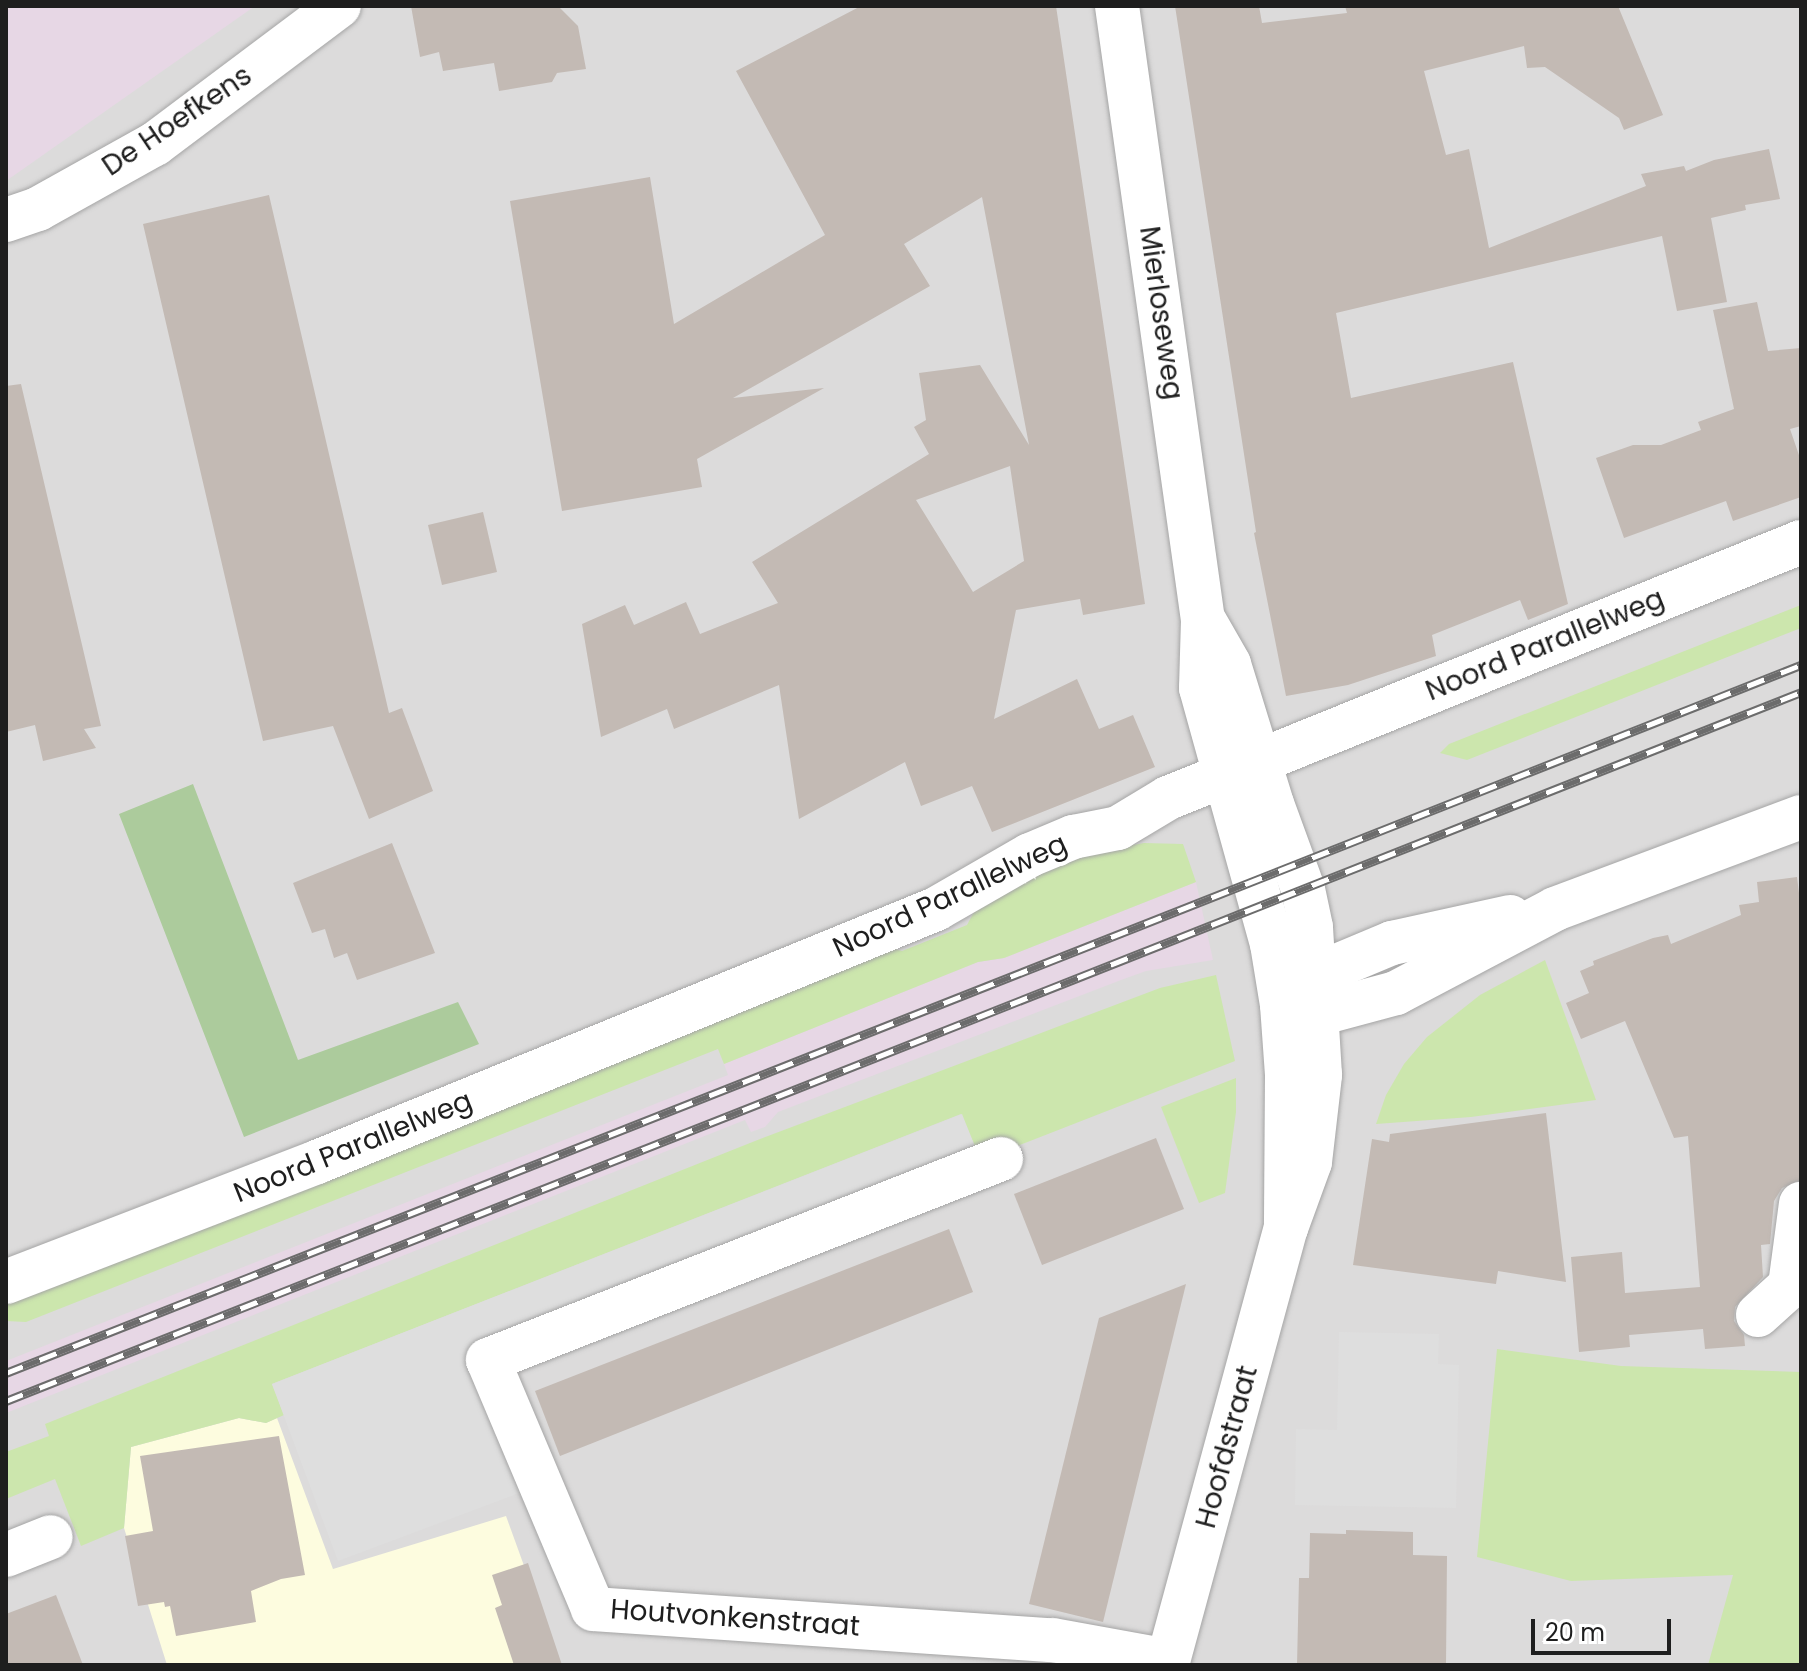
<!DOCTYPE html>
<style>
body{margin:0}
#map{position:relative;width:1807px;height:1671px;overflow:hidden;background:#eeebe5;font-family:Poppins,sans-serif}
div>[style]{position:absolute}
[style*='--x']{left:calc(var(--x)*1px);top:calc(var(--y)*1px);width:calc(var(--w)*1px);rotate:calc(var(--a)*1deg)}
.residential>*{inset:0;background:#dcdbdb}
.industrial>*{inset:0;background:#e7d7e5}
.education>*{inset:0;background:#fdfcdf}
.grass>*{inset:0;background:#cce6ad}
.forest>*{inset:0;background:#accb9c}
.parking>*{inset:0;background:#dedede}
.building>*{inset:0;background:#c3bab4}
.roads{filter:drop-shadow(0 0 2px #a5a5a5) drop-shadow(0 0 2px #a5a5a5)}
.minor>*{height:44px;margin:-22px;padding:0 22px;transform-origin:22px;border-radius:22px;background:#fff}
.rail>*{height:9px;margin-top:-4.5px;transform-origin:0;background:repeating-linear-gradient(90deg,#fff 0 18px,#6c6c6c 0 36px);box-sizing:border-box;border-block:2px solid #6c6c6c}
span{translate:-50% -50%;white-space:nowrap;text-align:center;line-height:1.15;-webkit-text-stroke:8px #fff;paint-order:stroke}
.street-label{font-size:28px;color:#1e1e1e}
.frame{position:absolute;inset:0;border:8px solid #1e1e1e;pointer-events:none}
.scale{position:absolute;left:1531px;top:1619px;width:140px;height:36px;box-sizing:border-box;border:4px solid #1e1e1e;border-top:0;padding-left:10px;font-size:24px;line-height:28px;white-space:nowrap;color:#1e1e1e;-webkit-text-stroke:6px #fff;paint-order:stroke}
</style>
<div id="map">
<div class="residential">
<div style="clip-path:polygon(6px 6px,1801px 6px,1801px 1665px,6px 1665px)"></div>
</div>
<div class="industrial">
<div style="clip-path:polygon(6px 6px,255px 6px,6px 181px)"></div>
<div style="clip-path:polygon(1196px 882px,1213px 960px,1146px 971px,1121px 980px,778px 1112px,765px 1127px,751px 1132px,745px 1120px,6px 1413px,6px 1361px,728px 1075px,724px 1064px,978px 962px,1004px 958px)"></div>
</div>
<div class="education">
<div style="clip-path:polygon(239px 1418px,266px 1423px,277px 1418px,333px 1569px,506px 1516px,560px 1665px,167px 1665px,124px 1528px,131px 1447px)"></div>
</div>
<div class="grass">
<div style="clip-path:polygon(1801px 605px,1801px 628px,1467px 760px,1440px 753px,1449px 744px)"></div>
<div style="clip-path:polygon(1144px 843px,1183px 844px,1196px 882px,1004px 958px,978px 962px,724px 1064px,718px 1049px,26px 1322px,6px 1321px,6px 1299px,887px 947px,902px 951px,967px 925px,975px 910px,1046px 871px,1097px 851px)"></div>
<div style="clip-path:polygon(1545px 960px,1596px 1100px,1471px 1117px,1376px 1124px,1386px 1095px,1404px 1064px,1427px 1037px,1480px 995px)"></div>
<div style="clip-path:polygon(1216px 975px,1235px 1061px,989px 1157px,975px 1147px,961px 1114px,272px 1384px,284px 1415px,266px 1423px,239px 1418px,131px 1447px,124px 1528px,81px 1546px,55px 1479px,6px 1499px,6px 1452px,49px 1436px,45px 1424px,755px 1141px,1160px 988px)"></div>
<div style="clip-path:polygon(1236px 1078px,1236px 1112px,1225px 1193px,1199px 1203px,1161px 1107px)"></div>
<div style="clip-path:polygon(1497px 1349px,1621px 1366px,1801px 1372px,1801px 1665px,1708px 1665px,1733px 1575px,1571px 1581px,1477px 1557px)"></div>
</div>
<div class="forest">
<div style="clip-path:polygon(193px 784px,298px 1060px,458px 1002px,479px 1044px,244px 1137px,119px 814px)"></div>
</div>
<div class="parking">
<div style="clip-path:polygon(962px 1114px,991px 1186px,512px 1371px,557px 1479px,338px 1561px,272px 1384px)"></div>
<div style="clip-path:polygon(1339px 1332px,1439px 1334px,1438px 1364px,1459px 1365px,1456px 1508px,1295px 1505px,1296px 1429px,1337px 1430px)"></div>
</div>
<div class="building">
<div style="clip-path:polygon(411px 6px,558px 6px,578px 26px,586px 69px,557px 73px,552px 82px,499px 91px,494px 63px,443px 71px,439px 52px,420px 57px)"></div>
<div style="clip-path:polygon(evenodd,861px 6px,1056px 6px,1145px 604px,1083px 615px,1080px 599px,1016px 610px,994px 719px,1077px 679px,1099px 729px,1133px 715px,1155px 767px,992px 832px,972px 786px,921px 806px,905px 762px,799px 819px,779px 685px,674px 729px,667px 709px,601px 737px,582px 624px,625px 605px,634px 625px,686px 602px,700px 634px,778px 603px,752px 562px,929px 454px,914px 427px,926px 420px,919px 373px,980px 365px,1029px 445px,982px 197px,904px 244px,930px 286px,733px 398px,824px 388px,697px 459px,702px 487px,562px 511px,510px 201px,650px 177px,674px 324px,825px 235px,736px 71px,861px 6px,1010px 466px,1024px 561px,973px 592px,916px 500px,1010px 466px)"></div>
<div style="clip-path:polygon(1175px 6px,1259px 6px,1262px 23px,1347px 13px,1345px 6px,1618px 6px,1663px 115px,1624px 130px,1619px 118px,1545px 67px,1527px 68px,1524px 46px,1424px 71px,1446px 155px,1469px 149px,1489px 248px,1646px 186px,1641px 174px,1684px 166px,1686px 171px,1714px 160px,1769px 149px,1780px 199px,1745px 205px,1746px 210px,1711px 218px,1727px 302px,1677px 311px,1662px 236px,1336px 313px,1351px 398px,1513px 362px,1568px 604px,1528px 620px,1520px 600px,1432px 635px,1436px 656px,1348px 685px,1286px 696px,1254px 533px,1256px 532px)"></div>
<div style="clip-path:polygon(269px 195px,389px 713px,402px 708px,433px 791px,369px 819px,333px 726px,263px 741px,143px 224px)"></div>
<div style="clip-path:polygon(1757px 302px,1768px 351px,1801px 348px,1801px 426px,1790px 429px,1801px 461px,1801px 497px,1733px 521px,1726px 501px,1624px 538px,1596px 458px,1633px 445px,1661px 445px,1701px 430px,1698px 422px,1734px 409px,1713px 310px)"></div>
<div style="clip-path:polygon(21px 384px,101px 726px,84px 729px,96px 748px,43px 761px,35px 725px,6px 732px,6px 386px)"></div>
<div style="clip-path:polygon(483px 512px,497px 572px,442px 585px,428px 525px)"></div>
<div style="clip-path:polygon(392px 843px,435px 953px,357px 980px,347px 953px,334px 958px,325px 929px,312px 933px,293px 883px)"></div>
<div style="clip-path:polygon(1797px 877px,1801px 909px,1801px 1180px,1782px 1188px,1774px 1201px,1770px 1244px,1761px 1245px,1763px 1277px,1735px 1307px,1734px 1321px,1744px 1335px,1745px 1346px,1705px 1349px,1703px 1329px,1629px 1335px,1630px 1347px,1579px 1352px,1571px 1257px,1622px 1252px,1625px 1293px,1700px 1287px,1688px 1136px,1674px 1138px,1625px 1021px,1581px 1039px,1566px 1003px,1589px 993px,1580px 971px,1594px 965px,1593px 961px,1653px 938px,1668px 935px,1671px 944px,1741px 915px,1739px 905px,1759px 902px,1757px 882px)"></div>
<div style="clip-path:polygon(1546px 1113px,1566px 1282px,1498px 1271px,1496px 1284px,1353px 1265px,1372px 1139px,1389px 1142px,1390px 1134px)"></div>
<div style="clip-path:polygon(1156px 1138px,1184px 1209px,1042px 1265px,1014px 1194px)"></div>
<div style="clip-path:polygon(949px 1229px,973px 1292px,560px 1456px,535px 1391px)"></div>
<div style="clip-path:polygon(1186px 1284px,1103px 1622px,1029px 1604px,1099px 1318px)"></div>
<div style="clip-path:polygon(279px 1436px,305px 1575px,281px 1579px,251px 1591px,256px 1622px,176px 1636px,170px 1606px,165px 1607px,164px 1602px,138px 1606px,125px 1536px,153px 1531px,140px 1456px)"></div>
<div style="clip-path:polygon(1346px 1530px,1413px 1532px,1413px 1555px,1447px 1556px,1446px 1665px,1297px 1665px,1299px 1578px,1309px 1578px,1310px 1533px,1346px 1534px)"></div>
<div style="clip-path:polygon(528px 1563px,562px 1665px,514px 1665px,495px 1608px,502px 1605px,492px 1575px)"></div>
<div style="clip-path:polygon(56px 1595px,83px 1665px,6px 1665px,6px 1614px)"></div>
</div>
<div class="roads">
<div class="minor">
<div style="--x:1117;--y:6;--w:620;--a:82.03"></div>
<div style="--x:1203;--y:620;--w:68;--a:91.7"></div>
<div style="--x:1201;--y:688;--w:266;--a:74.5"></div>
<div style="--x:1272;--y:944;--w:62;--a:80.7"></div>
<div style="--x:1282;--y:1005;--w:70;--a:85.9"></div>
<div style="--x:1287;--y:1075;--w:153;--a:90.4"></div>
<div style="--x:6;--y:220;--w:34;--a:-19"></div>
<div style="--x:38;--y:209;--w:134;--a:-29.1"></div>
<div style="--x:155;--y:144;--w:230;--a:-36.9"></div>
<div style="--x:1295;--y:993;--w:25;--a:-43"></div>
<div style="--x:1313;--y:976;--w:86;--a:-22.7"></div>
<div style="--x:1392;--y:943;--w:121;--a:-12.4"></div>
<div style="--x:1292;--y:1007;--w:27;--a:15"></div>
<div style="--x:1318;--y:1014;--w:81;--a:-15.1"></div>
<div style="--x:1396;--y:993;--w:180;--a:-27.8"></div>
<div style="--x:1555;--y:909;--w:263;--a:-20.5"></div>
<div style="--x:1001;--y:1159;--w:551;--a:158.6"></div>
<div style="--x:488;--y:1360;--w:270;--a:67.1"></div>
<div style="--x:593;--y:1609;--w:461;--a:3.9"></div>
<div style="--x:1053;--y:1640;--w:117;--a:10.3"></div>
<div style="--x:6;--y:1282;--w:333;--a:-21.1"></div>
<div style="--x:317;--y:1162;--w:669;--a:-22.23"></div>
<div style="--x:936;--y:909;--w:108;--a:-29.9"></div>
<div style="--x:1030;--y:855;--w:47;--a:-22.7"></div>
<div style="--x:1073;--y:837;--w:46;--a:-11.3"></div>
<div style="--x:1118;--y:828;--w:58;--a:-31"></div>
<div style="--x:1168;--y:798;--w:683;--a:-22.02"></div>
<div style="--x:1758;--y:1315;--w:43;--a:-42.2"></div>
<div style="--x:1790;--y:1286;--w:83;--a:-82.4"></div>
<div style="--x:6;--y:1555;--w:48;--a:-21.8"></div>
<div style="--x:1167;--y:1665;--w:453;--a:-74.8"></div>
<div style="--x:1286;--y:1228;--w:70;--a:-70"></div>
<div style="--x:1310;--y:1162;--w:88;--a:-83.4"></div>
<div style="--x:1320;--y:1075;--w:148;--a:-93.5"></div>
<div style="--x:1311;--y:927;--w:39;--a:-102"></div>
<div style="--x:1303;--y:889;--w:90;--a:-110"></div>
<div style="--x:1272;--y:804;--w:146;--a:-107.1"></div>
<div style="--x:1229;--y:664;--w:48;--a:-119.7"></div>
</div>
</div>
<div class="rail">
<div style="--x:6;--y:1373;--w:1930;--a:-21.53"></div>
<div style="--x:6;--y:1401;--w:1930;--a:-21.55"></div>
</div>
<div class="street-label">
<span style="left:177px;top:121px;rotate:-34deg">De Hoefkens</span>
<span style="left:1161px;top:313px;rotate:82deg">Mierloseweg</span>
<span style="left:1545px;top:645px;rotate:-22deg">Noord Parallelweg</span>
<span style="left:950px;top:896px;rotate:-25deg">Noord Parallelweg</span>
<span style="left:353px;top:1147px;rotate:-22deg">Noord Parallelweg</span>
<span style="left:1227px;top:1447px;rotate:-75deg">Hoofdstraat</span>
<span style="left:735px;top:1618px;rotate:4deg">Houtvonkenstraat</span>
</div>
<div class="frame"></div>
<div class="scale">20 m</div>
</div>
